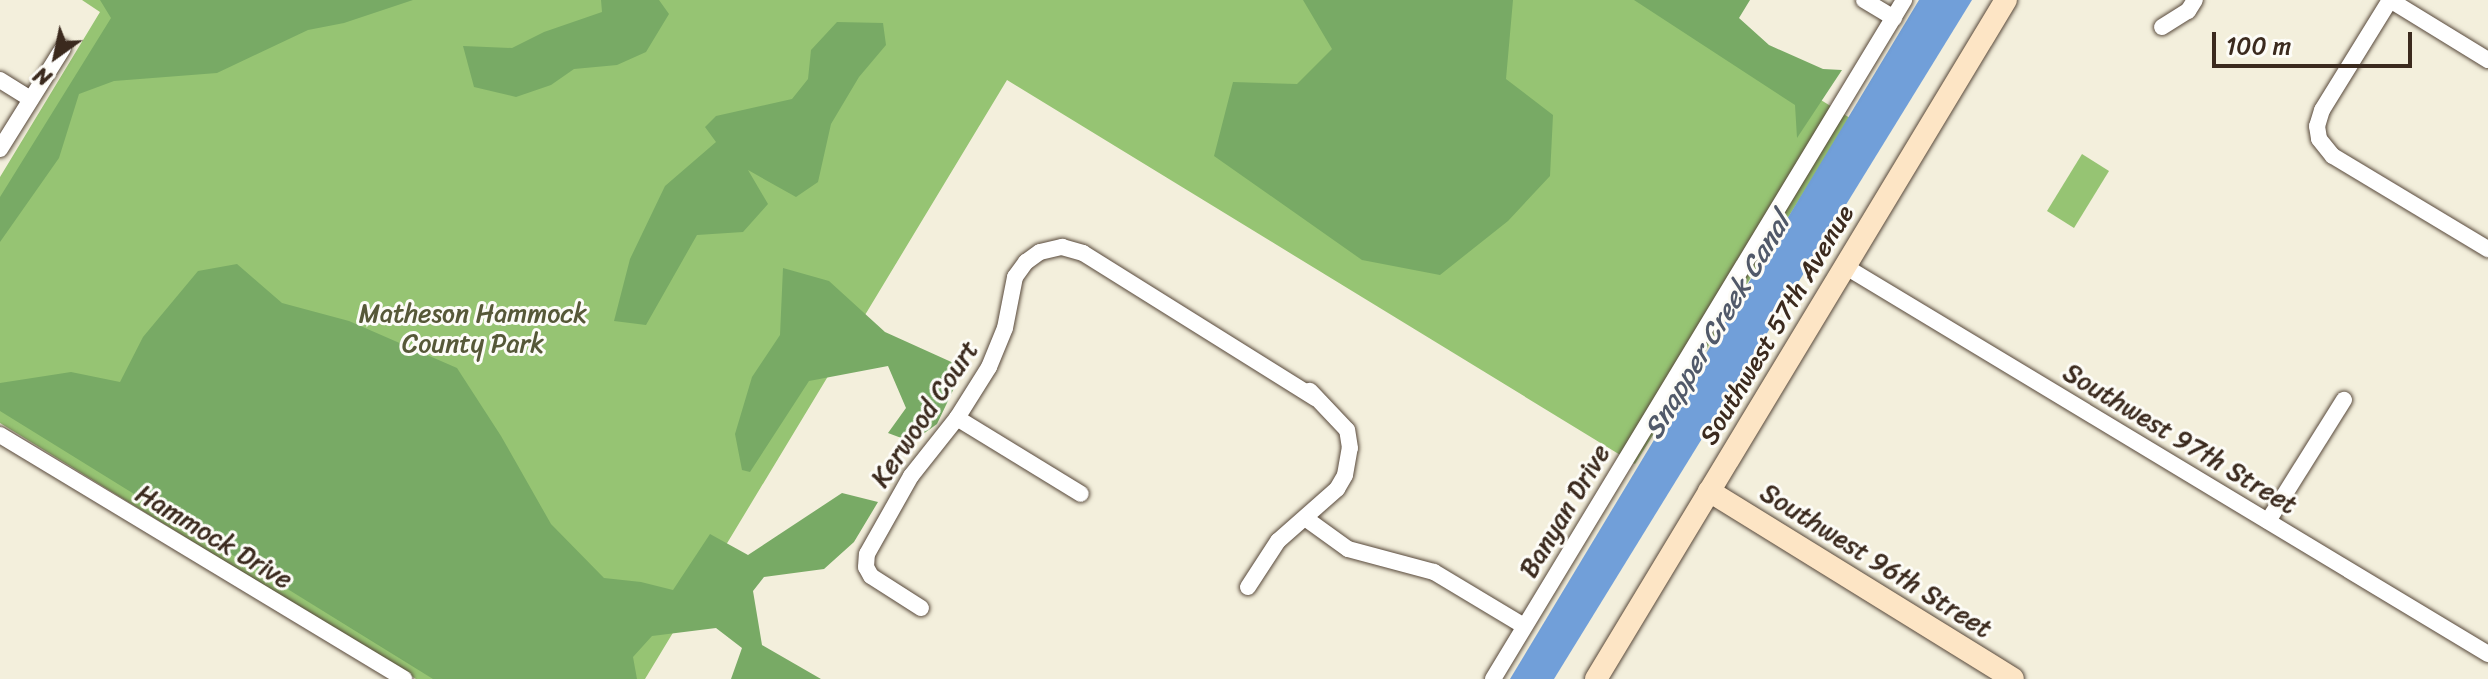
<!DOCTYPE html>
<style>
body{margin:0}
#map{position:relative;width:2488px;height:679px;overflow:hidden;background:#f3efdc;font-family:Sriracha,sans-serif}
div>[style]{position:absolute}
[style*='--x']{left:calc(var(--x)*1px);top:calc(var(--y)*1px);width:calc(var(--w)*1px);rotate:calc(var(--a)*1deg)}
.green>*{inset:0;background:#96c473}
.forest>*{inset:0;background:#78aa65}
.water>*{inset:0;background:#719fd9}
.roads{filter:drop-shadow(0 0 2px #57483a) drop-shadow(0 0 2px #57483a)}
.street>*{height:16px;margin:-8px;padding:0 8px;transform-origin:8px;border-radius:8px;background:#fff}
.secondary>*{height:22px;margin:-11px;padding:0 11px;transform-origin:11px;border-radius:11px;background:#fde5c5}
span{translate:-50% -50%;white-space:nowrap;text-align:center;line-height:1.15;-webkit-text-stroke:6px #fdfcf7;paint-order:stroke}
.park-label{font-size:26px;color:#565838}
.street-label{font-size:26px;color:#3b2a1e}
.water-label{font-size:28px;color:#515969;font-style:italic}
.north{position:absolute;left:16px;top:16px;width:80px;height:80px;-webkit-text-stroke:6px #fdfcf7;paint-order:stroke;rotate:213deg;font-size:22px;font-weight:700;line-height:32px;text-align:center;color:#3b2a1e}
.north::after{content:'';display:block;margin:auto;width:28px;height:36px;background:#3b2a1e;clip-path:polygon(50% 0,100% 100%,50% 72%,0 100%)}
.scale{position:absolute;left:2212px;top:32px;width:200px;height:36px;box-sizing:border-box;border:4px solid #3b2a1e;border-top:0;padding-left:10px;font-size:24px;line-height:28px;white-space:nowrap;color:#3b2a1e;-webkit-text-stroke:6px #fdfcf7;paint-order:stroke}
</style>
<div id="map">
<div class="green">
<div style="clip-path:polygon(82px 0,1659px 0,1850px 118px,1635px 464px,1007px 80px,645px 679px,416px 679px,0 423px,0 177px,100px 12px)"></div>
<div style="clip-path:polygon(2082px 154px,2109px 171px,2074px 228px,2047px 211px)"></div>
</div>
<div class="forest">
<div style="clip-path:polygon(100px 0,413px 0,344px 23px,308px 30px,217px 73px,114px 81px,79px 94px,59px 158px,0 242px,0 197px,111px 18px)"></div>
<div style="clip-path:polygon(601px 0,659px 0,669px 14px,646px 52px,617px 65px,574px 69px,551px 85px,516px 97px,474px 87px,463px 46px,512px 48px,544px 32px,602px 12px)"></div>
<div style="clip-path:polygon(1303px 0,1513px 0,1506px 79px,1553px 115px,1550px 176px,1508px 221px,1440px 275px,1362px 260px,1214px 156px,1233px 82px,1297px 84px,1332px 49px)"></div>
<div style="clip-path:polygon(1634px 0,1750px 0,1739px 18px,1769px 45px,1823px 69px,1842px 70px,1797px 138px,1795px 105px)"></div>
<div style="clip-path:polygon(837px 22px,883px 23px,886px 45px,859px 77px,831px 124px,818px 182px,796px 197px,748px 170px,768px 204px,743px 232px,697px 235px,646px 325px,614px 321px,630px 259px,665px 186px,716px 142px,705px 127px,716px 116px,792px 99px,808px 79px,811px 50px)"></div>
<div style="clip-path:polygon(237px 264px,282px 303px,349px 321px,457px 368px,501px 436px,551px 524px,604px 578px,641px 582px,673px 590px,710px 534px,748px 555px,842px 493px,878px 502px,854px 542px,824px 569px,764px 577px,753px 591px,762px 645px,821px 679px,731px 679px,742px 648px,716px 628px,652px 636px,633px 657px,637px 679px,433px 679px,0 411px,0 383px,71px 372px,120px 382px,143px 337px,198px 271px)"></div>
<div style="clip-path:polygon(783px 268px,829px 281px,885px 332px,958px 365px,956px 384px,937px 424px,912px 442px,888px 433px,906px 408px,888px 366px,809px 381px,750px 472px,742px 470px,735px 434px,752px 377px,780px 335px)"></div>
</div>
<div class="water">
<div style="clip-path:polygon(1919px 0,1972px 0,1554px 679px,1510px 679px)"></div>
</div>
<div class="roads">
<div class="street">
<div style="--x:1864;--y:0;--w:35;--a:31"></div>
<div style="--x:2390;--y:0;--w:129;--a:121.7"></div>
<div style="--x:2322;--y:110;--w:17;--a:107"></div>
<div style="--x:2317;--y:126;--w:13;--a:81"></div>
<div style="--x:2319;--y:139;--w:22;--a:51"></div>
<div style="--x:2333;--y:156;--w:181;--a:31"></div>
<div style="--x:2390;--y:0;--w:115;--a:31.5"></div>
<div style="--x:2162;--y:27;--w:31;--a:-32"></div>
<div style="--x:2188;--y:11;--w:13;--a:-58"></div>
<div style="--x:0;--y:80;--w:36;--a:32"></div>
<div style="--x:0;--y:149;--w:119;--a:-58"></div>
<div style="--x:1846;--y:267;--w:750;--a:31.08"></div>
<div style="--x:957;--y:418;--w:145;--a:31.5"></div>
<div style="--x:0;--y:435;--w:472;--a:31.1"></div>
<div style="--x:1305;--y:518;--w:53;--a:35.8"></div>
<div style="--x:1348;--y:549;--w:89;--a:15"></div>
<div style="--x:1434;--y:572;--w:105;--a:31"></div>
<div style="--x:2268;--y:521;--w:143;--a:-57.9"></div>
<div style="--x:1248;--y:587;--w:55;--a:-56.9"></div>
<div style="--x:1278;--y:541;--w:79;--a:-41.4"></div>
<div style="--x:1337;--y:489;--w:16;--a:-60"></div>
<div style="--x:1345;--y:475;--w:27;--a:-80"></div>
<div style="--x:1350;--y:448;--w:18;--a:-99"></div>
<div style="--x:1347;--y:430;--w:54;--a:-133.5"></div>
<div style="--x:921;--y:608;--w:59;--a:-147.4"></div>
<div style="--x:871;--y:576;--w:10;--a:-119"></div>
<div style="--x:866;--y:567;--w:13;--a:-86"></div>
<div style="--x:867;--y:554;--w:90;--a:-60.6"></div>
<div style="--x:911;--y:476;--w:74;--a:-51.6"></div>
<div style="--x:957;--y:418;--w:60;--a:-57.9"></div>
<div style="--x:989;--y:367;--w:42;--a:-67.7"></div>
<div style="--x:1005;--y:328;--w:52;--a:-78.9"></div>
<div style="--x:1015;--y:277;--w:19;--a:-54"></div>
<div style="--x:1026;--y:262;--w:17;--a:-36"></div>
<div style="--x:1040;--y:252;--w:23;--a:-13"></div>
<div style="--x:1062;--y:247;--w:22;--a:16"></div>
<div style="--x:1083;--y:253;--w:274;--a:32"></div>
<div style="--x:1493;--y:679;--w:794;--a:-58.81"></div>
</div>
<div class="secondary">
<div style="--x:1709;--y:491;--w:357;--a:31.7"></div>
<div style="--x:1596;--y:679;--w:793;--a:-58.88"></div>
</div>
</div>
<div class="park-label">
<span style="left:473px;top:329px">Matheson Hammock<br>County Park</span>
</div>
<div class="street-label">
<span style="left:1777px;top:325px;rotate:-59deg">Southwest 57th Avenue</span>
<span style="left:925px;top:414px;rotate:-56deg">Kerwood Court</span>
<span style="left:2180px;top:439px;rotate:31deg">Southwest 97th Street</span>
<span style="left:1565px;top:511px;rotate:-59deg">Banyan Drive</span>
<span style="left:214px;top:537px;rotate:31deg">Hammock Drive</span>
<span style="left:1876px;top:561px;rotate:32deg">Southwest 96th Street</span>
</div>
<div class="water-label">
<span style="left:1717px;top:326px;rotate:-59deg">Snapper Creek Canal</span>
</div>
<div class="north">N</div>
<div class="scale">100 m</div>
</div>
